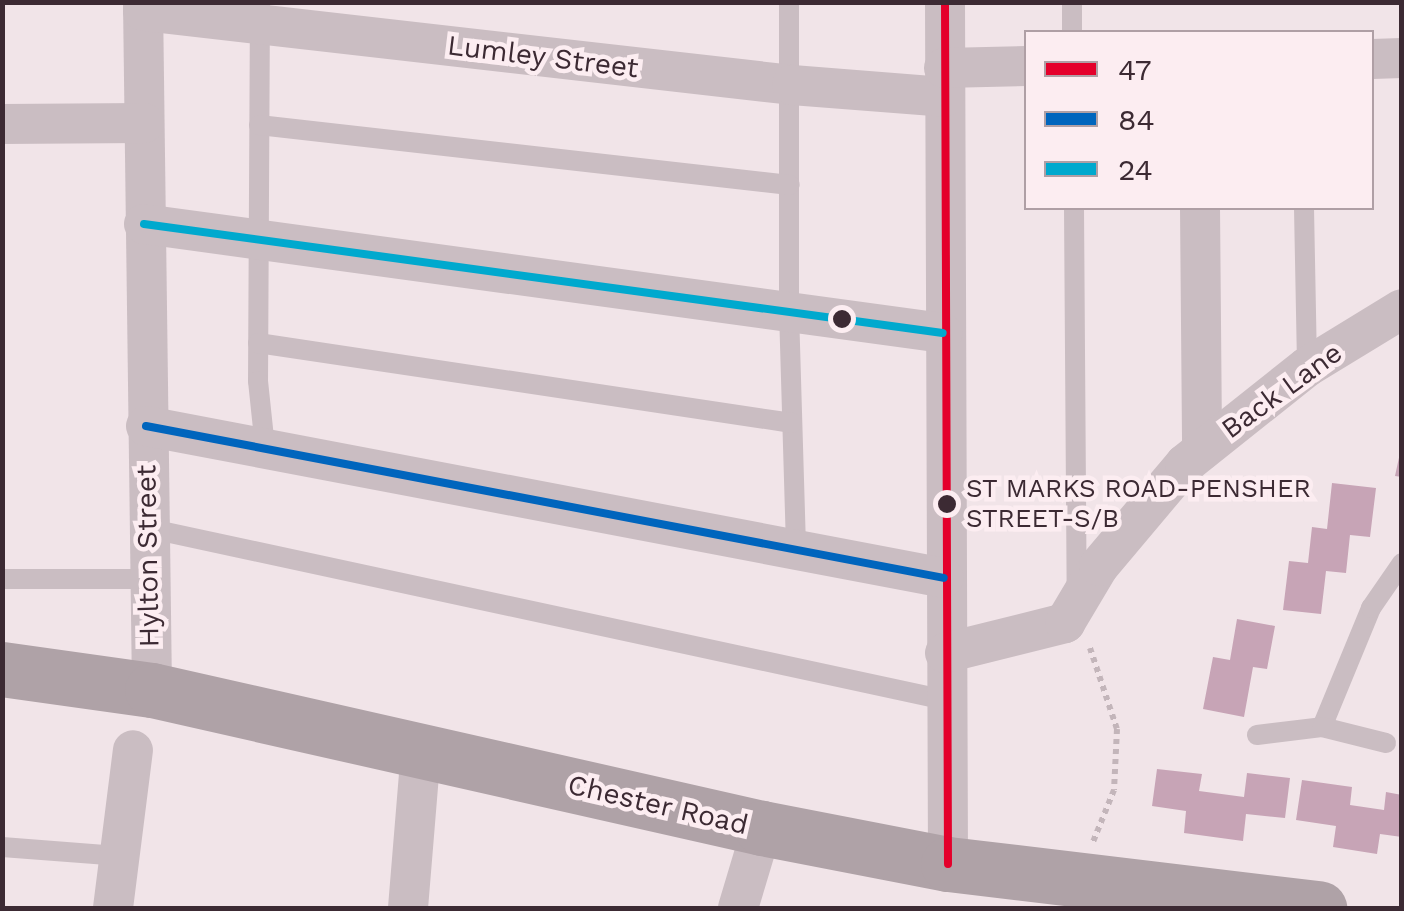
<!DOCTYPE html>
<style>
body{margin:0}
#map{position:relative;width:1404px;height:911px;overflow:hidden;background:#f1e4e8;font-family:"Work Sans",sans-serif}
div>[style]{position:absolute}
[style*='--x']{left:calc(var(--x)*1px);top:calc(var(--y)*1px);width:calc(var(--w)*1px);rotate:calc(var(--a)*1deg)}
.building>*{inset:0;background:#c7a4b6}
.path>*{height:6px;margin-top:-3px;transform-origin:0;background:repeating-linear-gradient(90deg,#c3b5ba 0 5px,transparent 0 10px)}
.lane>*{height:20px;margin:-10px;padding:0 10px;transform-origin:10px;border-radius:10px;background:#cabdc2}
.street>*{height:40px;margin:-20px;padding:0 20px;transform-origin:20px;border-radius:20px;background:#cabdc2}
.primary>*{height:55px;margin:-27.5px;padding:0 27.5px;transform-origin:27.5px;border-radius:27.5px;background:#afa2a7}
.bus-1>*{height:8px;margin:-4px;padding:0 4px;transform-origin:4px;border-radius:4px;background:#e4002b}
.bus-2>*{height:8px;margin:-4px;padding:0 4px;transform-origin:4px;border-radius:4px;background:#0065bd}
.bus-3>*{height:8px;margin:-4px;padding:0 4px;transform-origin:4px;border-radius:4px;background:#00a9ce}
.dots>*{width:28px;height:28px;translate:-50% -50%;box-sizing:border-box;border:5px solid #fcedf1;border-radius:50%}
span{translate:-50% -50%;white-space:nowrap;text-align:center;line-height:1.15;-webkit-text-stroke:9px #fcedf1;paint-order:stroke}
.bus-label{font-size:26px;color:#3c2a33}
.left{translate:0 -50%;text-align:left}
.street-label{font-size:28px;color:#3c2a33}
.frame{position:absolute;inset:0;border:5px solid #3c2a33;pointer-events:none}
.legend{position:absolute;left:1024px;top:30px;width:350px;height:180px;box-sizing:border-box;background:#fcedf1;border:2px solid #af9fa5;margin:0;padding:12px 18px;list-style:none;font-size:30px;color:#3c2a33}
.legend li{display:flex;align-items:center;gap:20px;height:50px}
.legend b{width:50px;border:2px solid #af9fa5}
</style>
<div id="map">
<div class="building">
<div style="clip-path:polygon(1400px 453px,1402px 453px,1402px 477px,1395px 476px)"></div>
<div style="clip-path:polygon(1332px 483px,1376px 488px,1370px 537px,1350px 535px,1346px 573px,1326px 571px,1321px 614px,1283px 610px,1289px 561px,1308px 563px,1312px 527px,1327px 529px)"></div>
<div style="clip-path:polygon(1237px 619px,1275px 626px,1267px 669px,1253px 667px,1244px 717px,1203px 709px,1213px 657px,1230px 660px)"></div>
<div style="clip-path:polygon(1157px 769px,1202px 774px,1199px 791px,1244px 797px,1247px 773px,1290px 778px,1285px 818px,1246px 814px,1243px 841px,1184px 833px,1186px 811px,1152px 806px)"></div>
<div style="clip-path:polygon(1302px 780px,1352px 787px,1350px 805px,1384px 810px,1386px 792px,1402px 795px,1402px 837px,1380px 834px,1377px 854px,1333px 847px,1336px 826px,1296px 820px)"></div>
</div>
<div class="path">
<div style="--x:1090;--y:648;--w:85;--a:71.6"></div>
<div style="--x:1117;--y:729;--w:61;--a:92.8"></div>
<div style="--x:1114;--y:790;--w:56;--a:112"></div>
</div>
<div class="lane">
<div style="--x:260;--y:2;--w:379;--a:90.3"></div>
<div style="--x:258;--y:381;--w:67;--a:84"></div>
<div style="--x:789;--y:2;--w:309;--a:90"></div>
<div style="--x:789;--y:311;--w:239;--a:88.3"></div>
<div style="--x:1072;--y:2;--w:30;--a:90"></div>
<div style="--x:259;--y:125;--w:534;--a:6.45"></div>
<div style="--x:1074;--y:208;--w:382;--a:89.6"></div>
<div style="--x:1304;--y:208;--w:159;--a:88.9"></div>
<div style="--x:258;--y:343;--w:540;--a:8.52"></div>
<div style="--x:147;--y:528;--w:816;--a:12.16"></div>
<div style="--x:2;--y:579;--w:145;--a:0"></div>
<div style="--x:1322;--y:727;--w:129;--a:-67.6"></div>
<div style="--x:1371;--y:608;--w:55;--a:-55.4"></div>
<div style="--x:1257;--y:735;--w:65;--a:-7"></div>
<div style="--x:1322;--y:727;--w:66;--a:14"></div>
<div style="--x:2;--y:847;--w:116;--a:4.4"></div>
</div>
<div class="street">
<div style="--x:143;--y:2;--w:688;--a:89.25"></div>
<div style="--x:945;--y:2;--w:862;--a:89.8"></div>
<div style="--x:143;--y:11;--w:653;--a:6.5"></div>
<div style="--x:792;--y:85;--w:152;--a:4.5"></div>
<div style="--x:1372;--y:59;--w:30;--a:-2"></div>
<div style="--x:944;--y:68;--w:82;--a:-1.4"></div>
<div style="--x:2;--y:124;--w:142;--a:-0.4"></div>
<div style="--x:1200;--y:208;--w:242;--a:89.5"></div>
<div style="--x:144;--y:224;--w:806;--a:7.77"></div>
<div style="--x:146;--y:426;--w:812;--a:10.78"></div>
<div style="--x:945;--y:653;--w:124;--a:-14"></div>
<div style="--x:1065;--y:623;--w:66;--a:-59.2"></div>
<div style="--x:1099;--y:566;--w:133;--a:-49.9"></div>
<div style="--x:1185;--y:464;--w:156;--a:-38.5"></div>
<div style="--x:1307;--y:367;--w:111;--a:-31.4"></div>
<div style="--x:113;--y:908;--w:159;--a:-82.8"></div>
<div style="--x:408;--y:908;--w:158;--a:-85.3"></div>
<div style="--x:738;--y:908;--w:84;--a:-73.3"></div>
</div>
<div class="primary">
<div style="--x:2;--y:669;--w:151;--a:8"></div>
<div style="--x:152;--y:690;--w:625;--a:12.75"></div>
<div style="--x:762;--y:828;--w:189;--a:11"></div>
<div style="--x:948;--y:864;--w:374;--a:6.8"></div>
</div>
<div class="bus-1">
<div style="--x:945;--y:2;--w:862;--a:89.8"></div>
</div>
<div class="bus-2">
<div style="--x:146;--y:426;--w:812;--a:10.78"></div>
</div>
<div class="bus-3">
<div style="--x:144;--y:224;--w:806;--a:7.77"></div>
</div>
<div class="dots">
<div style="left:842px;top:319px;background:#3c2a33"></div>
<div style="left:947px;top:504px;background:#3c2a33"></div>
</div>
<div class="bus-label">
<span class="left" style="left:966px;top:504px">ST MARKS ROAD-PENSHER<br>STREET-S/B</span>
</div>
<div class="street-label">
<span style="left:543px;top:57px;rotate:7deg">Lumley Street</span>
<span style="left:1282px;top:391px;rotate:-36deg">Back Lane</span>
<span style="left:148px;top:556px;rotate:-91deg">Hylton Street</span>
<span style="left:658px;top:805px;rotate:13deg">Chester Road</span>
</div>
<div class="frame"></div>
<ul class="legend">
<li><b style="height:12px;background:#e4002b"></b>47</li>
<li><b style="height:12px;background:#0065bd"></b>84</li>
<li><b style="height:12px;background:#00a9ce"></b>24</li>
</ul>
</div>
